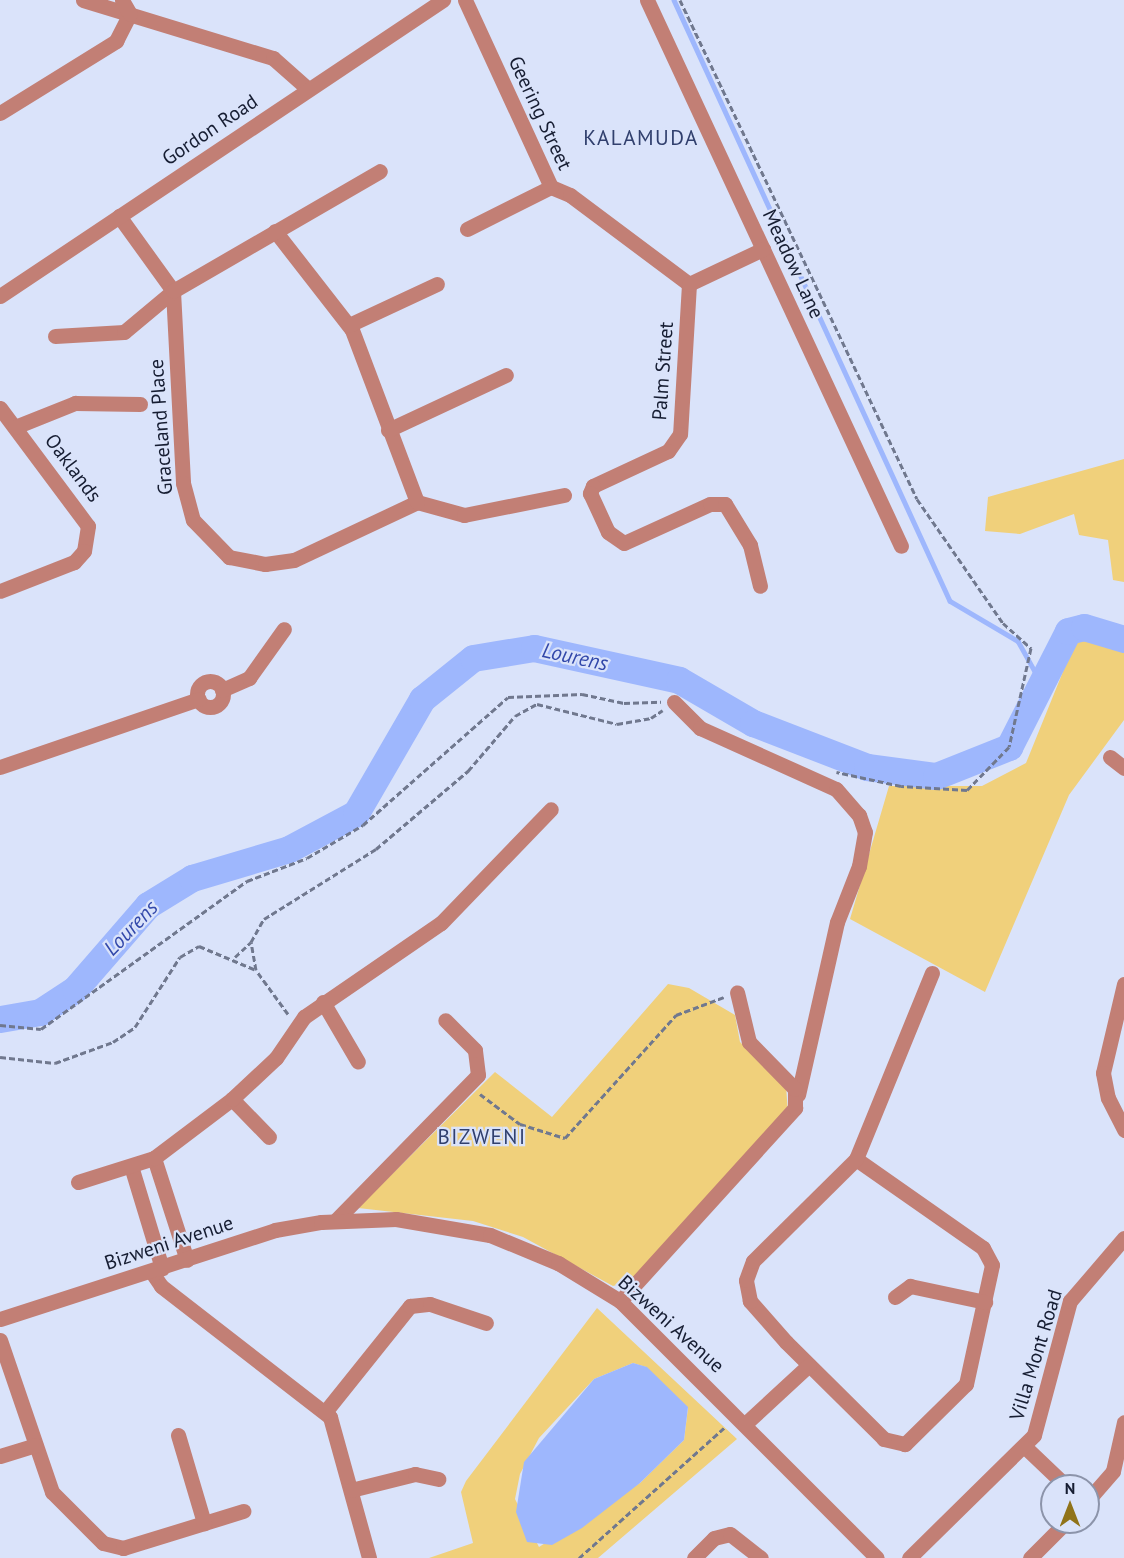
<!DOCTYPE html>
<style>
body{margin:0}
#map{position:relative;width:1124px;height:1558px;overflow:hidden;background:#dae3fa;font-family:"PT Sans",sans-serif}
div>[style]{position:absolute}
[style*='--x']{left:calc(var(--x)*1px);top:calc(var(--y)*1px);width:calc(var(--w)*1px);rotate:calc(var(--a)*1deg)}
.green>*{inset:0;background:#f0d07b}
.water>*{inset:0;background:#9eb7fd}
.stream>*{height:4.5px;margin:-2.25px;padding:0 2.25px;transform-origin:2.25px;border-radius:2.25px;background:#9eb7fd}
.river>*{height:27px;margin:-13.5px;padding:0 13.5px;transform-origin:13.5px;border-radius:13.5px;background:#9eb7fd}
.path>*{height:3px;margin-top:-1.5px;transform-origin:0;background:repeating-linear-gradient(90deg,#70788e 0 6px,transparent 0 9px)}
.minor>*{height:15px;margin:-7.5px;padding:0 7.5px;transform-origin:7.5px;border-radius:7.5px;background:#c27f75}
.minor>.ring{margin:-7.5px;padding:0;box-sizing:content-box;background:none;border:15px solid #c27f75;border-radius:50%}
span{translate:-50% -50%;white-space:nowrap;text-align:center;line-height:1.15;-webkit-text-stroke:4.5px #dae3fa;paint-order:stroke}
.street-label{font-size:20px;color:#161d32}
.neighbourhood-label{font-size:21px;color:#31406e;letter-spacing:1.5px}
.water-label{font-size:21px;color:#3248aa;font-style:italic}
.north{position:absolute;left:1040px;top:1474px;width:60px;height:60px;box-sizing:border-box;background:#dae3fa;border:2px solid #8c94aa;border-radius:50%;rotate:0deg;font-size:16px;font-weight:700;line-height:24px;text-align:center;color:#161d32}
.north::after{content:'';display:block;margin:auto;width:21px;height:27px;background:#907319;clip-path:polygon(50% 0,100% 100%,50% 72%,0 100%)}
</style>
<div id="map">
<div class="green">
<div style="clip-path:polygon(1124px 459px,1124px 582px,1113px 580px,1108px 540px,1079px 535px,1074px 514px,1020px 534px,985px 531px,988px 497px)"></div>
<div style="clip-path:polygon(1077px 637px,1124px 650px,1124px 720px,1069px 795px,985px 992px,850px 919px,889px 786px,982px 786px,1026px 763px)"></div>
<div style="clip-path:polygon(668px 984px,689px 988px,735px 1015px,740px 1042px,786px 1086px,788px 1113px,632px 1281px,613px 1286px,523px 1237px,473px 1221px,358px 1208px,495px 1072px,552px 1117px)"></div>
<div style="clip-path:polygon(evenodd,597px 1308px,737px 1439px,598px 1558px,429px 1558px,473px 1543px,461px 1492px,466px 1481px,597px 1308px,633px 1363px,646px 1367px,688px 1408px,684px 1440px,640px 1483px,539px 1547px,515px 1499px,520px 1474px,539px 1438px,594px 1379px,633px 1363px)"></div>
</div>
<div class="water">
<div style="clip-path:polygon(633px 1363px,647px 1367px,688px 1407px,684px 1440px,640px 1483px,582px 1528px,552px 1545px,527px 1542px,516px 1512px,524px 1462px,594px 1379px)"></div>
</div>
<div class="stream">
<div style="--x:674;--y:0;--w:661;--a:65.33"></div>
<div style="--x:950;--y:601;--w:79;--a:30.5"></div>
<div style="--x:1018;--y:641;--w:51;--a:60.9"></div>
</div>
<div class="river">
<div style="--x:0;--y:1019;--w:41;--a:-9.9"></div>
<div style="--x:40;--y:1012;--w:42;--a:-33.3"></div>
<div style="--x:75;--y:989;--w:111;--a:-49"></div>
<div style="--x:148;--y:905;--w:52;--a:-31.5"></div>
<div style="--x:192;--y:878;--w:101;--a:-16.6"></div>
<div style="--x:289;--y:849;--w:76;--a:-28.2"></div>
<div style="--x:356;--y:813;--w:132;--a:-59.9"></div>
<div style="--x:422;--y:699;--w:65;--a:-38.8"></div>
<div style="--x:473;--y:658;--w:62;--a:-9.3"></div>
<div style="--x:534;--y:648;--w:148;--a:12.4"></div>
<div style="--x:679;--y:680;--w:86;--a:30.2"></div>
<div style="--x:753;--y:723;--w:122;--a:21.1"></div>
<div style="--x:867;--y:767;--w:70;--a:7.4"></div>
<div style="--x:936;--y:776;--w:79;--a:-21.7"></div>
<div style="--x:1009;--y:747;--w:130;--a:-63"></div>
<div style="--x:1068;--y:631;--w:16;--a:-14"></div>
<div style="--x:1084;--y:627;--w:42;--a:16.7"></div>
</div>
<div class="path">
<div style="--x:680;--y:0;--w:552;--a:64.59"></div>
<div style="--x:917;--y:499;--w:151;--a:55.3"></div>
<div style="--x:1003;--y:623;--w:38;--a:42"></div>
<div style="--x:1031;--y:648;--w:101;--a:102.5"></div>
<div style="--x:1009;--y:747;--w:60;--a:134.3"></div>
<div style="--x:967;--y:790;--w:66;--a:-176.5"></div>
<div style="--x:901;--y:786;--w:66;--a:-167.8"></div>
<div style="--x:235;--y:957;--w:22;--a:-43"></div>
<div style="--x:288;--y:1014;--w:54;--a:-126"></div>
<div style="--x:256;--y:970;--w:28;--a:-100"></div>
<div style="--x:251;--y:942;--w:26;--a:-61"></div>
<div style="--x:264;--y:919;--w:132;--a:-32"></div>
<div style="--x:376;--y:849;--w:121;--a:-40.3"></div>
<div style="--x:468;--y:771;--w:72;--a:-49.5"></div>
<div style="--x:515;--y:716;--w:25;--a:-29"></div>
<div style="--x:537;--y:704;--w:82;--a:14"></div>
<div style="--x:617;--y:724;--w:35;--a:-10"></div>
<div style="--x:651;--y:718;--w:14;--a:-34"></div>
<div style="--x:0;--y:1025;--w:41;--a:5.6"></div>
<div style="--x:41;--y:1029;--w:254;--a:-35.7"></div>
<div style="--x:247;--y:881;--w:64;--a:-21"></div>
<div style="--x:307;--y:858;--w:65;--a:-30.5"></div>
<div style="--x:363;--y:825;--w:193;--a:-41.4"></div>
<div style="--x:508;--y:697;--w:74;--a:-2.3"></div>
<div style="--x:582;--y:694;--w:43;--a:12.1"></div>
<div style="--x:624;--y:703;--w:37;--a:-2"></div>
<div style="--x:0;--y:1057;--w:55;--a:6.2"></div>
<div style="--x:55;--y:1063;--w:62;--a:-19.9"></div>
<div style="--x:113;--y:1042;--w:27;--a:-34"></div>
<div style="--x:135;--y:1027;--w:83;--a:-57.3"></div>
<div style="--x:180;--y:957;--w:22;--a:-30"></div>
<div style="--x:199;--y:946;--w:62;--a:22.8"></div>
<div style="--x:480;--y:1094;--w:50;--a:36.9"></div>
<div style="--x:520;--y:1124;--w:47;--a:17.3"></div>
<div style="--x:565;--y:1138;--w:166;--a:-47.9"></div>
<div style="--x:676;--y:1015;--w:51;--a:-20.6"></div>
<div style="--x:579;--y:1558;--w:196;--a:-41.9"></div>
</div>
<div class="minor">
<div style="--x:83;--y:0;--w:199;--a:17"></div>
<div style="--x:273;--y:58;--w:45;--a:41.4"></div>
<div style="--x:465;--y:0;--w:206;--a:65.3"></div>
<div style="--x:551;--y:187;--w:21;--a:23"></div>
<div style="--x:570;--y:195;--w:149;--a:36.8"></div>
<div style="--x:647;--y:0;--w:602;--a:65.05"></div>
<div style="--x:0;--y:113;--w:137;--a:-31.8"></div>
<div style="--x:116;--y:41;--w:30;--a:-63"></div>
<div style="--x:130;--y:14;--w:16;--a:-120"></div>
<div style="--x:119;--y:216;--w:92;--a:54.2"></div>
<div style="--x:173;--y:291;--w:192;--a:87"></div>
<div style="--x:183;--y:483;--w:38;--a:75"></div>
<div style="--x:193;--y:520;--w:52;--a:45.8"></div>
<div style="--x:229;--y:557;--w:37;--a:11"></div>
<div style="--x:265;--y:564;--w:29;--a:-8"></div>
<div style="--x:294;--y:560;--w:136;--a:-25.2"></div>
<div style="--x:417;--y:502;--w:49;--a:15.5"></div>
<div style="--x:464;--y:515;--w:102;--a:-11.3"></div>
<div style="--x:467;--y:229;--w:94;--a:-26.6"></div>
<div style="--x:275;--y:231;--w:125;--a:52.1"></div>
<div style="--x:352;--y:330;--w:184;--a:69.3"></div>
<div style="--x:689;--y:284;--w:150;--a:93.4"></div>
<div style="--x:680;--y:434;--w:21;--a:125"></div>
<div style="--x:668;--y:451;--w:83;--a:155"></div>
<div style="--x:593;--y:486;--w:8;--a:113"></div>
<div style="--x:590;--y:493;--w:43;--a:65.2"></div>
<div style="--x:608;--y:532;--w:19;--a:35"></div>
<div style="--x:624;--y:543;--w:94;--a:-24.4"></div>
<div style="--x:710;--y:504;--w:15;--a:0"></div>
<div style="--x:725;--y:504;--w:48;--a:58.6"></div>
<div style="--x:750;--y:545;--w:42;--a:76.3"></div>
<div style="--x:689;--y:284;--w:82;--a:-25.3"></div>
<div style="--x:0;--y:296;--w:533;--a:-33.75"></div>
<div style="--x:349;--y:325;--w:97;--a:-25"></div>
<div style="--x:55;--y:336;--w:69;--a:-3.3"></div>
<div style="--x:124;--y:332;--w:64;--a:-39.9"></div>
<div style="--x:173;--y:291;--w:239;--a:-30.1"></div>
<div style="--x:0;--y:408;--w:147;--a:53.3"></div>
<div style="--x:88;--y:526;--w:25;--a:99"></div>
<div style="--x:84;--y:551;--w:15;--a:132"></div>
<div style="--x:74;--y:562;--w:79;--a:158.6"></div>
<div style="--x:15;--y:427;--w:65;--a:-21.8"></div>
<div style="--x:75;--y:403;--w:65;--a:0.9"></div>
<div style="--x:388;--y:430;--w:130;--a:-25"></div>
<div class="ring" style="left:197px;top:681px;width:11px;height:11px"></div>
<div style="--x:222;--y:690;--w:30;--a:-24"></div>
<div style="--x:249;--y:678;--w:60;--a:-54.5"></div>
<div style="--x:674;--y:702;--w:37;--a:45"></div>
<div style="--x:700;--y:728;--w:149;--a:24.2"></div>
<div style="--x:836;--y:789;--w:35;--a:49"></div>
<div style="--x:859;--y:815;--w:18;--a:71"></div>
<div style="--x:865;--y:832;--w:35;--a:100"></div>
<div style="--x:859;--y:866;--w:60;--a:111.4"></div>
<div style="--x:837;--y:922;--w:177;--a:102.7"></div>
<div style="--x:1110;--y:757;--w:18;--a:38"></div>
<div style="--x:0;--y:767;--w:210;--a:-18.9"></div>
<div style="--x:1124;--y:984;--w:91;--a:103.3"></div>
<div style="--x:1103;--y:1073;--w:25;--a:79"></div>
<div style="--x:1108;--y:1098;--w:36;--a:63"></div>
<div style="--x:323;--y:1002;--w:69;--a:59.7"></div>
<div style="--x:232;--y:1099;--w:53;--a:45.8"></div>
<div style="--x:154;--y:1158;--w:107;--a:72.1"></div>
<div style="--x:856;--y:1159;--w:155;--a:35"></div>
<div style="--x:983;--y:1248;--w:19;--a:62"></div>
<div style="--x:992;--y:1265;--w:122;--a:102.3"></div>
<div style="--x:966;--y:1384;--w:86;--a:135.5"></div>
<div style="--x:905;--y:1444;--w:22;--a:-167"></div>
<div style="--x:884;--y:1439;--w:138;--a:-135.3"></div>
<div style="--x:786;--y:1342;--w:55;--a:-131.3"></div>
<div style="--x:750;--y:1301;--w:21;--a:-101"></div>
<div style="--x:746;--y:1280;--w:20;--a:-70"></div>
<div style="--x:753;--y:1261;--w:145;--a:-44.7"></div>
<div style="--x:856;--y:1159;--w:201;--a:-67.8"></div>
<div style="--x:131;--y:1166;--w:107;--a:73.1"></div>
<div style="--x:78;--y:1182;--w:80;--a:-17.5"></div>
<div style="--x:154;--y:1158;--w:98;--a:-37.1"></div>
<div style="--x:232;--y:1099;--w:60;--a:-43"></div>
<div style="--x:276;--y:1058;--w:50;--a:-55.7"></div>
<div style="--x:304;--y:1017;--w:166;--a:-34.5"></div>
<div style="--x:441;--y:923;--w:158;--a:-46"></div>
<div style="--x:336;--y:1220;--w:203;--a:-45.6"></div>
<div style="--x:478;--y:1075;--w:25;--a:-97"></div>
<div style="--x:475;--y:1050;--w:42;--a:-135"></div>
<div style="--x:151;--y:1271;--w:18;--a:56"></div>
<div style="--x:161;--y:1286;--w:214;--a:37.8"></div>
<div style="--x:330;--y:1417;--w:146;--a:74.5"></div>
<div style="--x:895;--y:1297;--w:19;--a:-36"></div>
<div style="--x:910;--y:1286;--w:77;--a:12"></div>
<div style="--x:620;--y:1301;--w:261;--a:-47.8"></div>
<div style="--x:795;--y:1108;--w:19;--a:-90"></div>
<div style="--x:795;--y:1089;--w:66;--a:-134.4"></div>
<div style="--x:749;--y:1042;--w:51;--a:-103.5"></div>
<div style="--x:0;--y:1319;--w:289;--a:-17.9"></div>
<div style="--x:275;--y:1230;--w:47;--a:-9.9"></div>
<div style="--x:321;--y:1222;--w:75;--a:-2.3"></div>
<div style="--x:396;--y:1219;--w:95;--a:9.7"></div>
<div style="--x:490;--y:1235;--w:74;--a:22.4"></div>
<div style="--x:558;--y:1263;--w:73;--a:31.5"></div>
<div style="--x:620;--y:1301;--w:363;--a:45"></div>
<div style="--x:0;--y:1340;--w:161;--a:71.1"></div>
<div style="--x:52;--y:1492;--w:72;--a:45"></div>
<div style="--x:103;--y:1543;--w:21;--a:14"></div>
<div style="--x:123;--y:1548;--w:126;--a:-17.1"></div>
<div style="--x:325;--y:1412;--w:136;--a:-51.3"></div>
<div style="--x:410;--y:1306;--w:20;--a:-6"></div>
<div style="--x:430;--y:1304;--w:59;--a:18.7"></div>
<div style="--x:745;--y:1424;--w:87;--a:-42.7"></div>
<div style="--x:178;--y:1435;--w:92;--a:73.5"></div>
<div style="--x:1024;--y:1446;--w:58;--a:43.6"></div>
<div style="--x:0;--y:1456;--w:37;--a:-17"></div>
<div style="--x:351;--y:1490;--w:66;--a:-14"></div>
<div style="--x:415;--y:1474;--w:24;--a:12"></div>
<div style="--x:1088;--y:1500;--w:38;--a:-49"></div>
<div style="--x:1113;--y:1471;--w:50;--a:-77.3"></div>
<div style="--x:694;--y:1558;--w:28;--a:-45"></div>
<div style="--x:714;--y:1538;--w:16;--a:-14"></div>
<div style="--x:730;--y:1534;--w:39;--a:38"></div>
<div style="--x:909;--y:1558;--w:175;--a:-44.5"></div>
<div style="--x:1034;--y:1435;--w:139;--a:-75"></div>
<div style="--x:1070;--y:1301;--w:83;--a:-49.4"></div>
<div style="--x:1030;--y:1558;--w:51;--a:-45"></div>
</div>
<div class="street-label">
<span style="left:540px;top:113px;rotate:65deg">Geering Street</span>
<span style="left:210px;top:130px;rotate:-34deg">Gordon Road</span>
<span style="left:793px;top:264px;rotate:65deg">Meadow Lane</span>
<span style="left:663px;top:371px;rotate:-86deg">Palm Street</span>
<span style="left:161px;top:427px;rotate:-94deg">Graceland Place</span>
<span style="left:73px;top:468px;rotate:53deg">Oaklands</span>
<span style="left:169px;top:1243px;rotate:-18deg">Bizweni Avenue</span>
<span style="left:671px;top:1324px;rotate:42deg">Bizweni Avenue</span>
<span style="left:1036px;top:1355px;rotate:-73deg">Villa Mont Road</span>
</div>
<div class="neighbourhood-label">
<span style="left:641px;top:138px">KALAMUDA</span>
<span style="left:482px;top:1137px">BIZWENI</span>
</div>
<div class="water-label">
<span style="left:575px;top:657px;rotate:12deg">Lourens</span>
<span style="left:131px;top:928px;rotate:-46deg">Lourens</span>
</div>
<div class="north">N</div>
</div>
